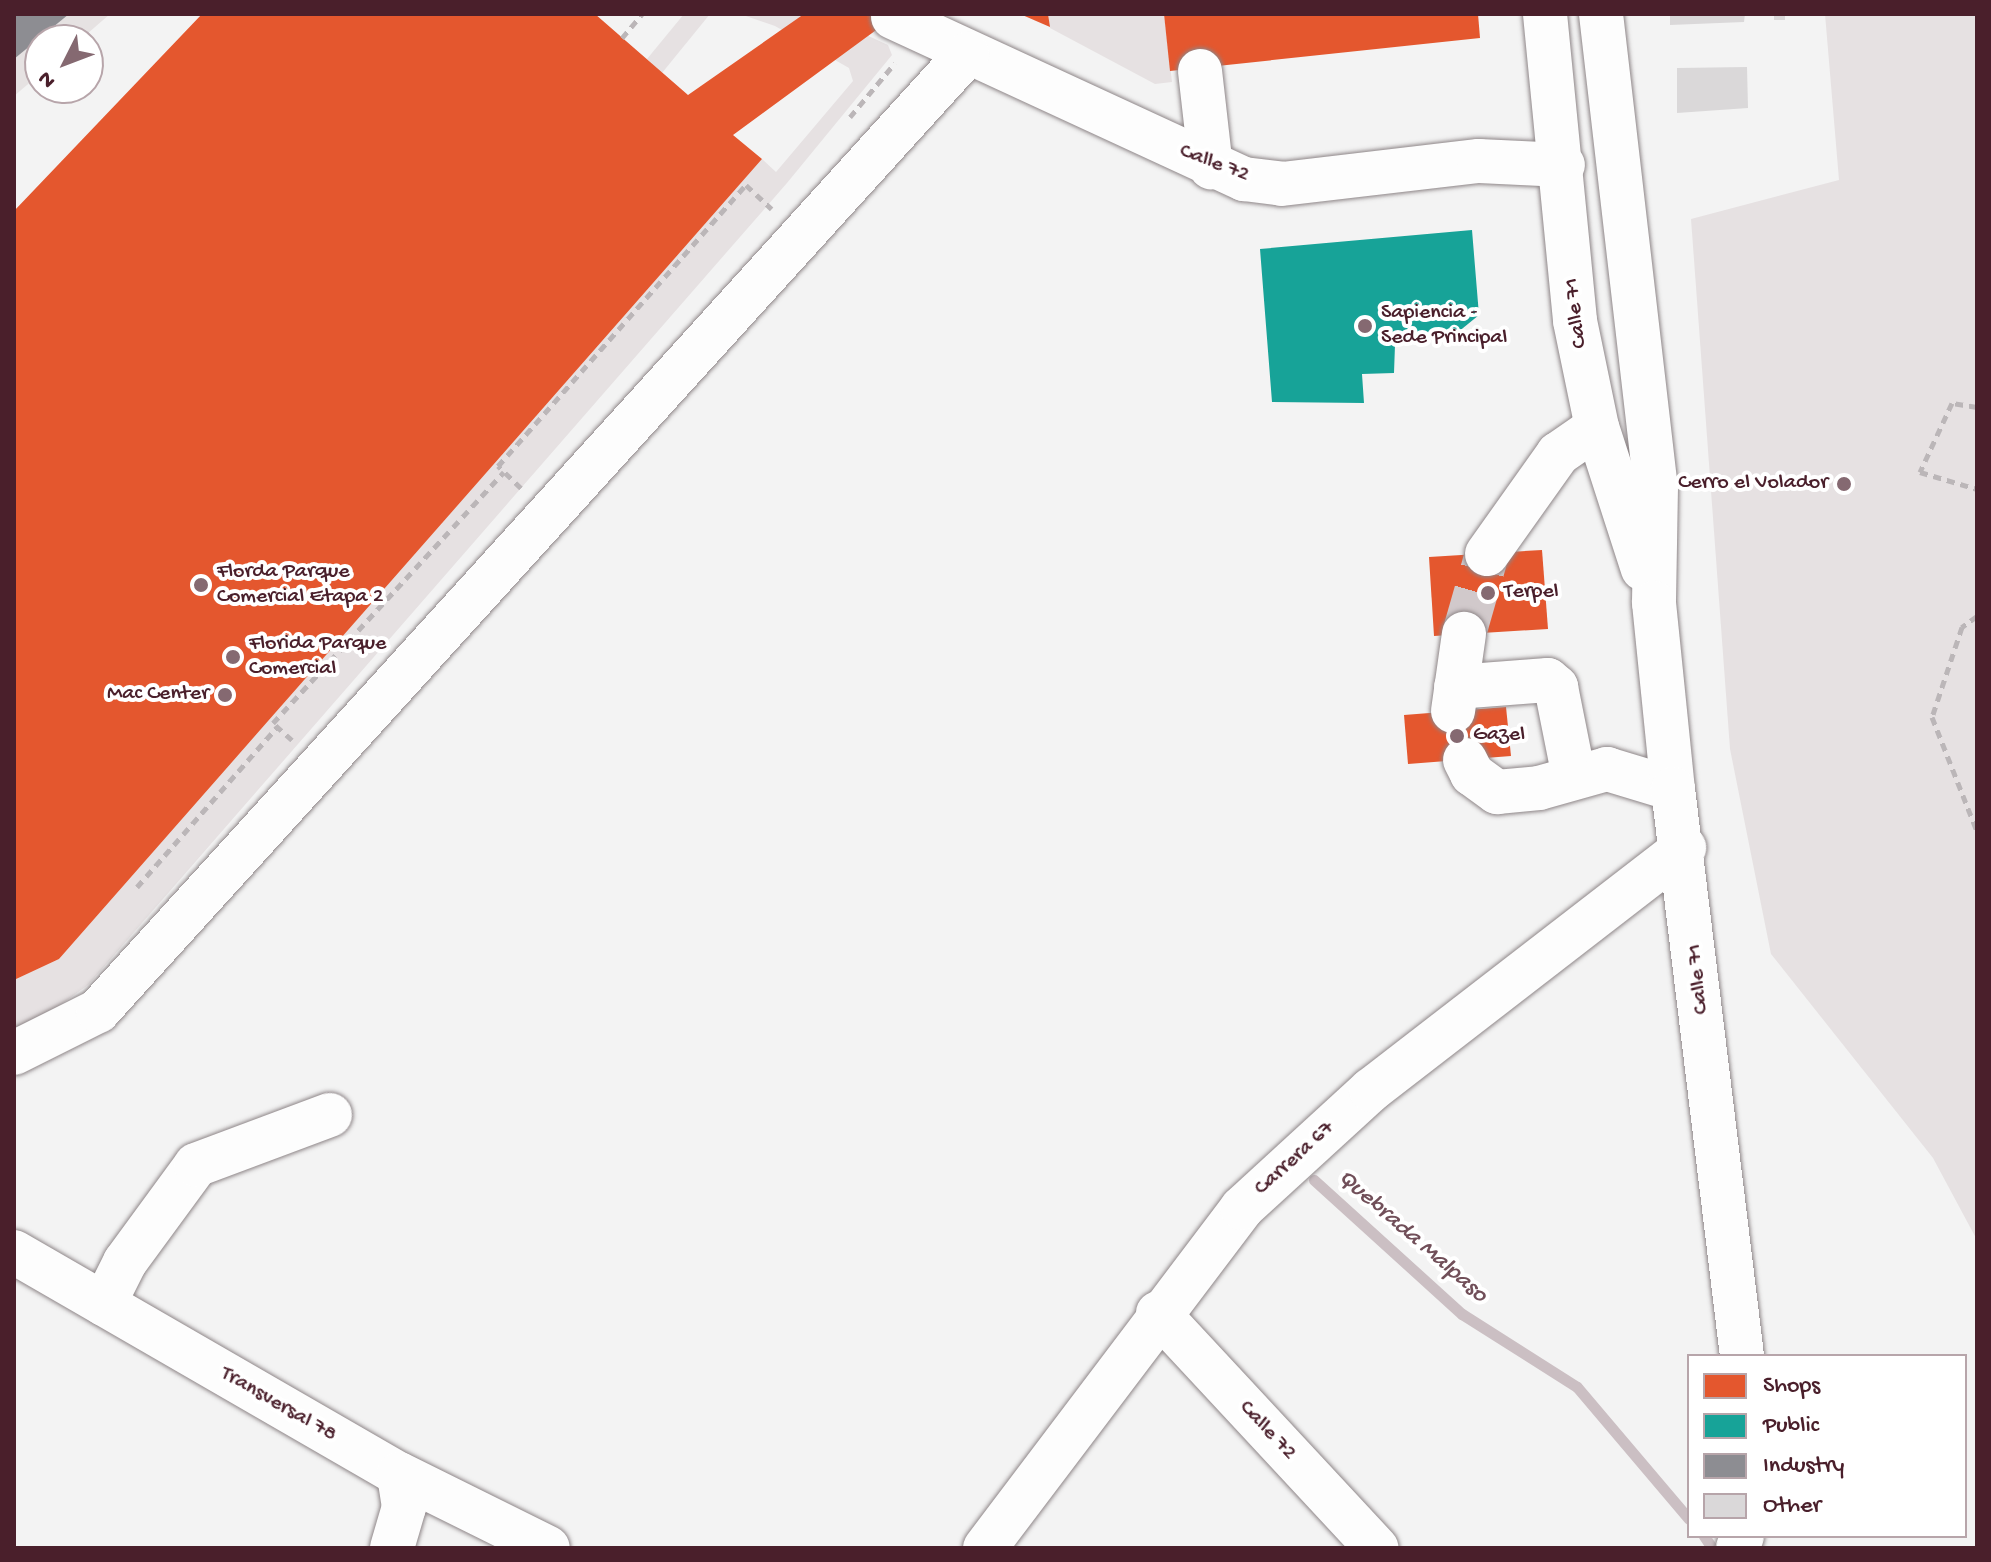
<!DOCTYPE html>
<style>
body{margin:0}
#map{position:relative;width:1991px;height:1562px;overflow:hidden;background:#f3f3f3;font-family:"Gochi Hand",sans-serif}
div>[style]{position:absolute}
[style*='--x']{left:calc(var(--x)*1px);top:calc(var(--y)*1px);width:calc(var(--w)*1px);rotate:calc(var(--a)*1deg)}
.built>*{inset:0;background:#e6e2e2}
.green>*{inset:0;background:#e6e1e2}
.shops>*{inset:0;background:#e4572e}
.public>*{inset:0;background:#17a398}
.industry>*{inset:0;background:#8d8d92}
.stream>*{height:11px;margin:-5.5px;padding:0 5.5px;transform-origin:5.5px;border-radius:5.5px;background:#cbbfc3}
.building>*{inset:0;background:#dad8d9}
.minor-tunnel>*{height:44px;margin-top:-22px;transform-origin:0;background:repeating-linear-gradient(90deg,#d1c9cb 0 44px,transparent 0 66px)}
.path>*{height:5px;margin-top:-2.5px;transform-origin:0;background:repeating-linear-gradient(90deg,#bbb6b8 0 8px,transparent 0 14px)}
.roads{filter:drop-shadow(0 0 2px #8e8688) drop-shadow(0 0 2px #8e8688)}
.minor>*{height:44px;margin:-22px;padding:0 22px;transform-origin:22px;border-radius:22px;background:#fdfdfd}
.major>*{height:44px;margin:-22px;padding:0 22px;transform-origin:22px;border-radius:22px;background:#fdfdfd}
.dots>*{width:22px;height:22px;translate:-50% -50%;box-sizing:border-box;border:4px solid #fff;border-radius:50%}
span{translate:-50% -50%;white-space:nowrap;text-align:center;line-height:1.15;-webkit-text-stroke:8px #fff;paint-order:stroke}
.street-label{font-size:22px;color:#4a1f2b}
.poi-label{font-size:22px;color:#4a1f2b}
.left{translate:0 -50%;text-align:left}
.right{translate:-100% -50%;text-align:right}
.water-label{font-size:24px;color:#714f59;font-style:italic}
.frame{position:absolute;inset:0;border:16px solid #4a1f2b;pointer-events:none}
.legend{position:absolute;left:1687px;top:1354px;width:280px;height:184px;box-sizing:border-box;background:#fff;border:2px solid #b7a5aa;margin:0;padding:10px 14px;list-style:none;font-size:24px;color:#4a1f2b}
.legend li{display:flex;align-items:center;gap:16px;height:40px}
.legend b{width:40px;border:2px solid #b7a5aa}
.north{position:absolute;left:24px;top:24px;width:80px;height:80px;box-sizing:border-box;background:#fff;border:2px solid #b7a5aa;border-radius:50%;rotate:228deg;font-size:22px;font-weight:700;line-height:32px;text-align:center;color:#4a1f2b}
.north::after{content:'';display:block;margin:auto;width:28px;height:36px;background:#856971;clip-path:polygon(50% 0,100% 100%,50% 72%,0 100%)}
</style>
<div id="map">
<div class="built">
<div style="clip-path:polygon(14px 14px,110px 14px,80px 40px,40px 40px,40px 74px,14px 96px)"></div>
</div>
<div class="green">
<div style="clip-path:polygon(684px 14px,710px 14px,662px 73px,647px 59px)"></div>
<div style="clip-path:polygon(740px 14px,821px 14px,888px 45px,892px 55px,787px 183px,88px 985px,36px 1022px,14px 1028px,14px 980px,59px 959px,762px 159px,776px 172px,853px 81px,849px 68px,775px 26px)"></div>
<div style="clip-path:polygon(1048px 14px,1164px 14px,1172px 82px,1155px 84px,1050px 28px)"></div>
<div style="clip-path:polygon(1825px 14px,1977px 14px,1977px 1240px,1933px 1158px,1771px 954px,1730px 749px,1691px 219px,1839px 180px)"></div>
</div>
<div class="shops">
<div style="clip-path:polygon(202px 14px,595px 14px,688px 95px,804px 14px,898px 14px,733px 135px,762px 159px,59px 959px,14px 980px,14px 211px)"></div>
<div style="clip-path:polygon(1020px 14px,1048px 14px,1050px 27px)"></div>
<div style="clip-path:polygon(1164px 14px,1478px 14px,1480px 38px,1170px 71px)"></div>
<div style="clip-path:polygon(1542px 550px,1548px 629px,1434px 636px,1429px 557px)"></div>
<div style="clip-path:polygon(1506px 707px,1511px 756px,1408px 764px,1404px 715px)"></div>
</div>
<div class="public">
<div style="clip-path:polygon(1472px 230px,1479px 315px,1452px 337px,1395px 345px,1394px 373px,1362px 374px,1364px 403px,1272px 402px,1260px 249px)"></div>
</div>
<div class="industry">
<div style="clip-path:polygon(14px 14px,69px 14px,14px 59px)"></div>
</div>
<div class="stream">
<div style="--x:1314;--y:1180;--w:200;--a:42.2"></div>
<div style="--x:1462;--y:1314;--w:136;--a:32.4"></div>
<div style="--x:1577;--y:1387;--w:173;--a:49.7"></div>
<div style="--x:1704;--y:1536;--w:14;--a:56"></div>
</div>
<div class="building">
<div style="clip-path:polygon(1670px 14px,1745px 14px,1744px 22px,1670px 25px)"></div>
<div style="clip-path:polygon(1774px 14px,1785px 14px,1785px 20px,1774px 20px)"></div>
<div style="clip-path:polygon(1747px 67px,1748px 108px,1677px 113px,1677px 68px)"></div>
</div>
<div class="minor-tunnel">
<div style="--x:1464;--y:634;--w:83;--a:-74"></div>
</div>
<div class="path">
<div style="--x:622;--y:38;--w:31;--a:-50"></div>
<div style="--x:850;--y:117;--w:70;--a:-50.2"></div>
<div style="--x:1977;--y:407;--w:25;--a:-171"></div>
<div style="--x:1952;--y:403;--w:76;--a:114.9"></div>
<div style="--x:1920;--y:472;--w:59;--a:16.6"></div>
<div style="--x:521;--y:488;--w:32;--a:-136"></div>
<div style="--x:498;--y:466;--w:375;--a:-48.6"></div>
<div style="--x:746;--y:185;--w:35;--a:43"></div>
<div style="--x:1977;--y:616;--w:19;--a:144"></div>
<div style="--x:1962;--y:627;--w:95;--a:108.4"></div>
<div style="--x:1932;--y:717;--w:123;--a:68.5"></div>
<div style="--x:292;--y:740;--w:25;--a:-138"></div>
<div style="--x:273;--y:723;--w:341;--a:-47.4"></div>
<div style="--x:137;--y:887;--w:213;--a:-48.8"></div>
</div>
<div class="roads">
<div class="minor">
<div style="--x:893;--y:17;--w:387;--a:24.8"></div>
<div style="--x:1244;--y:179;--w:38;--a:7"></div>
<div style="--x:1282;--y:184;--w:198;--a:-6.7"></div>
<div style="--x:1479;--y:161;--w:84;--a:2.7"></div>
<div style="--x:1200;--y:71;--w:97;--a:83.5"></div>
<div style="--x:1487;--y:554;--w:123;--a:-54.6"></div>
<div style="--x:1558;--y:454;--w:47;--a:-34.7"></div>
<div style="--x:1456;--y:687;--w:92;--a:-4.4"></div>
<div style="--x:1548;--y:680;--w:11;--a:41"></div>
<div style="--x:1556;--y:687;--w:92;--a:78.7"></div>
<div style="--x:1453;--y:711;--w:78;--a:-81.9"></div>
<div style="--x:1465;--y:760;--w:16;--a:63"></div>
<div style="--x:1472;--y:774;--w:31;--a:36"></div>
<div style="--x:1497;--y:792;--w:42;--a:-5.4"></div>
<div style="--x:1539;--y:788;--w:71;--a:-15.6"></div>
<div style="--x:1607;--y:769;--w:69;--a:16.9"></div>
<div style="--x:14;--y:1053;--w:94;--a:-26.6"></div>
<div style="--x:98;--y:1011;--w:1293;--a:-47.76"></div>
<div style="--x:104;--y:1304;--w:47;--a:-63.4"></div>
<div style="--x:125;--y:1262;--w:120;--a:-53.8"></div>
<div style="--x:196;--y:1165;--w:143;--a:-20.5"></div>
<div style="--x:1158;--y:1313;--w:321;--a:47.1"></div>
<div style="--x:985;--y:1548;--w:426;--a:-52.9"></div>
<div style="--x:1242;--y:1208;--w:175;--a:-42.5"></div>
<div style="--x:1371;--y:1090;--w:396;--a:-37.7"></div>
</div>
<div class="major">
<div style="--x:1545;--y:14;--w:308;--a:84.4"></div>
<div style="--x:1575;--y:321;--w:108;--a:78.3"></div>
<div style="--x:1597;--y:427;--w:149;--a:72.1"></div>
<div style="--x:1601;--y:14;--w:476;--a:83.4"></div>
<div style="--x:1656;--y:487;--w:116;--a:91"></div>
<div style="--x:1654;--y:603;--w:187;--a:84.2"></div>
<div style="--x:1673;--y:789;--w:571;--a:83.06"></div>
<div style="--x:14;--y:1252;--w:444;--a:30"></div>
<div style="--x:399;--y:1474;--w:166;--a:26.4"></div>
<div style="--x:392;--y:1548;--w:43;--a:-73.7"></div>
<div style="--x:404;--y:1507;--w:33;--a:-99"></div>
<div style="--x:1738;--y:1548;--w:13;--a:-72"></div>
</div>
</div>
<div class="dots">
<div style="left:1365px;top:326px;background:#856971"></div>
<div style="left:1844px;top:484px;background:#856971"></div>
<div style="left:201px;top:585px;background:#856971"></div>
<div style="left:1488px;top:593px;background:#856971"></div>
<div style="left:233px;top:657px;background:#856971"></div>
<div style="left:225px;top:695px;background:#856971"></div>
<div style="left:1457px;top:736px;background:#856971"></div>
</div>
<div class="street-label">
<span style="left:1214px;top:164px;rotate:21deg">Calle 72</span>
<span style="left:1577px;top:313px;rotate:-97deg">Calle 71</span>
<span style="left:1699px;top:979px;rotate:-96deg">Calle 71</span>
<span style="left:1295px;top:1159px;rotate:-42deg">Carrera 67</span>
<span style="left:278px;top:1405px;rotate:30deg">Transversal 78</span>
<span style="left:1267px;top:1431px;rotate:47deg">Calle 72</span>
</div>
<div class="poi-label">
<span class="left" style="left:1381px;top:326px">Sapiencia -<br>Sede Principal</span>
<span class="right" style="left:1828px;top:484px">Cerro el Volador</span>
<span class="left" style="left:217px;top:585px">Florda Parque<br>Comercial Etapa 2</span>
<span class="left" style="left:1504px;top:593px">Terpel</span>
<span class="left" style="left:249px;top:657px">Florida Parque<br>Comercial</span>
<span class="right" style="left:209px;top:695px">Mac Center</span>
<span class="left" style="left:1473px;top:736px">Gazel</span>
</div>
<div class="water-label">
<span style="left:1412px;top:1237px;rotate:41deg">Quebrada Malpaso</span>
</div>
<div class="frame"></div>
<ul class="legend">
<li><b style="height:22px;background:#e4572e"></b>Shops</li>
<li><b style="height:22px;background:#17a398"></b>Public</li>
<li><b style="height:22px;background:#8d8d92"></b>Industry</li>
<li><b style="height:22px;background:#dad8d9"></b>Other</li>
</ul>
<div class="north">N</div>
</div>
